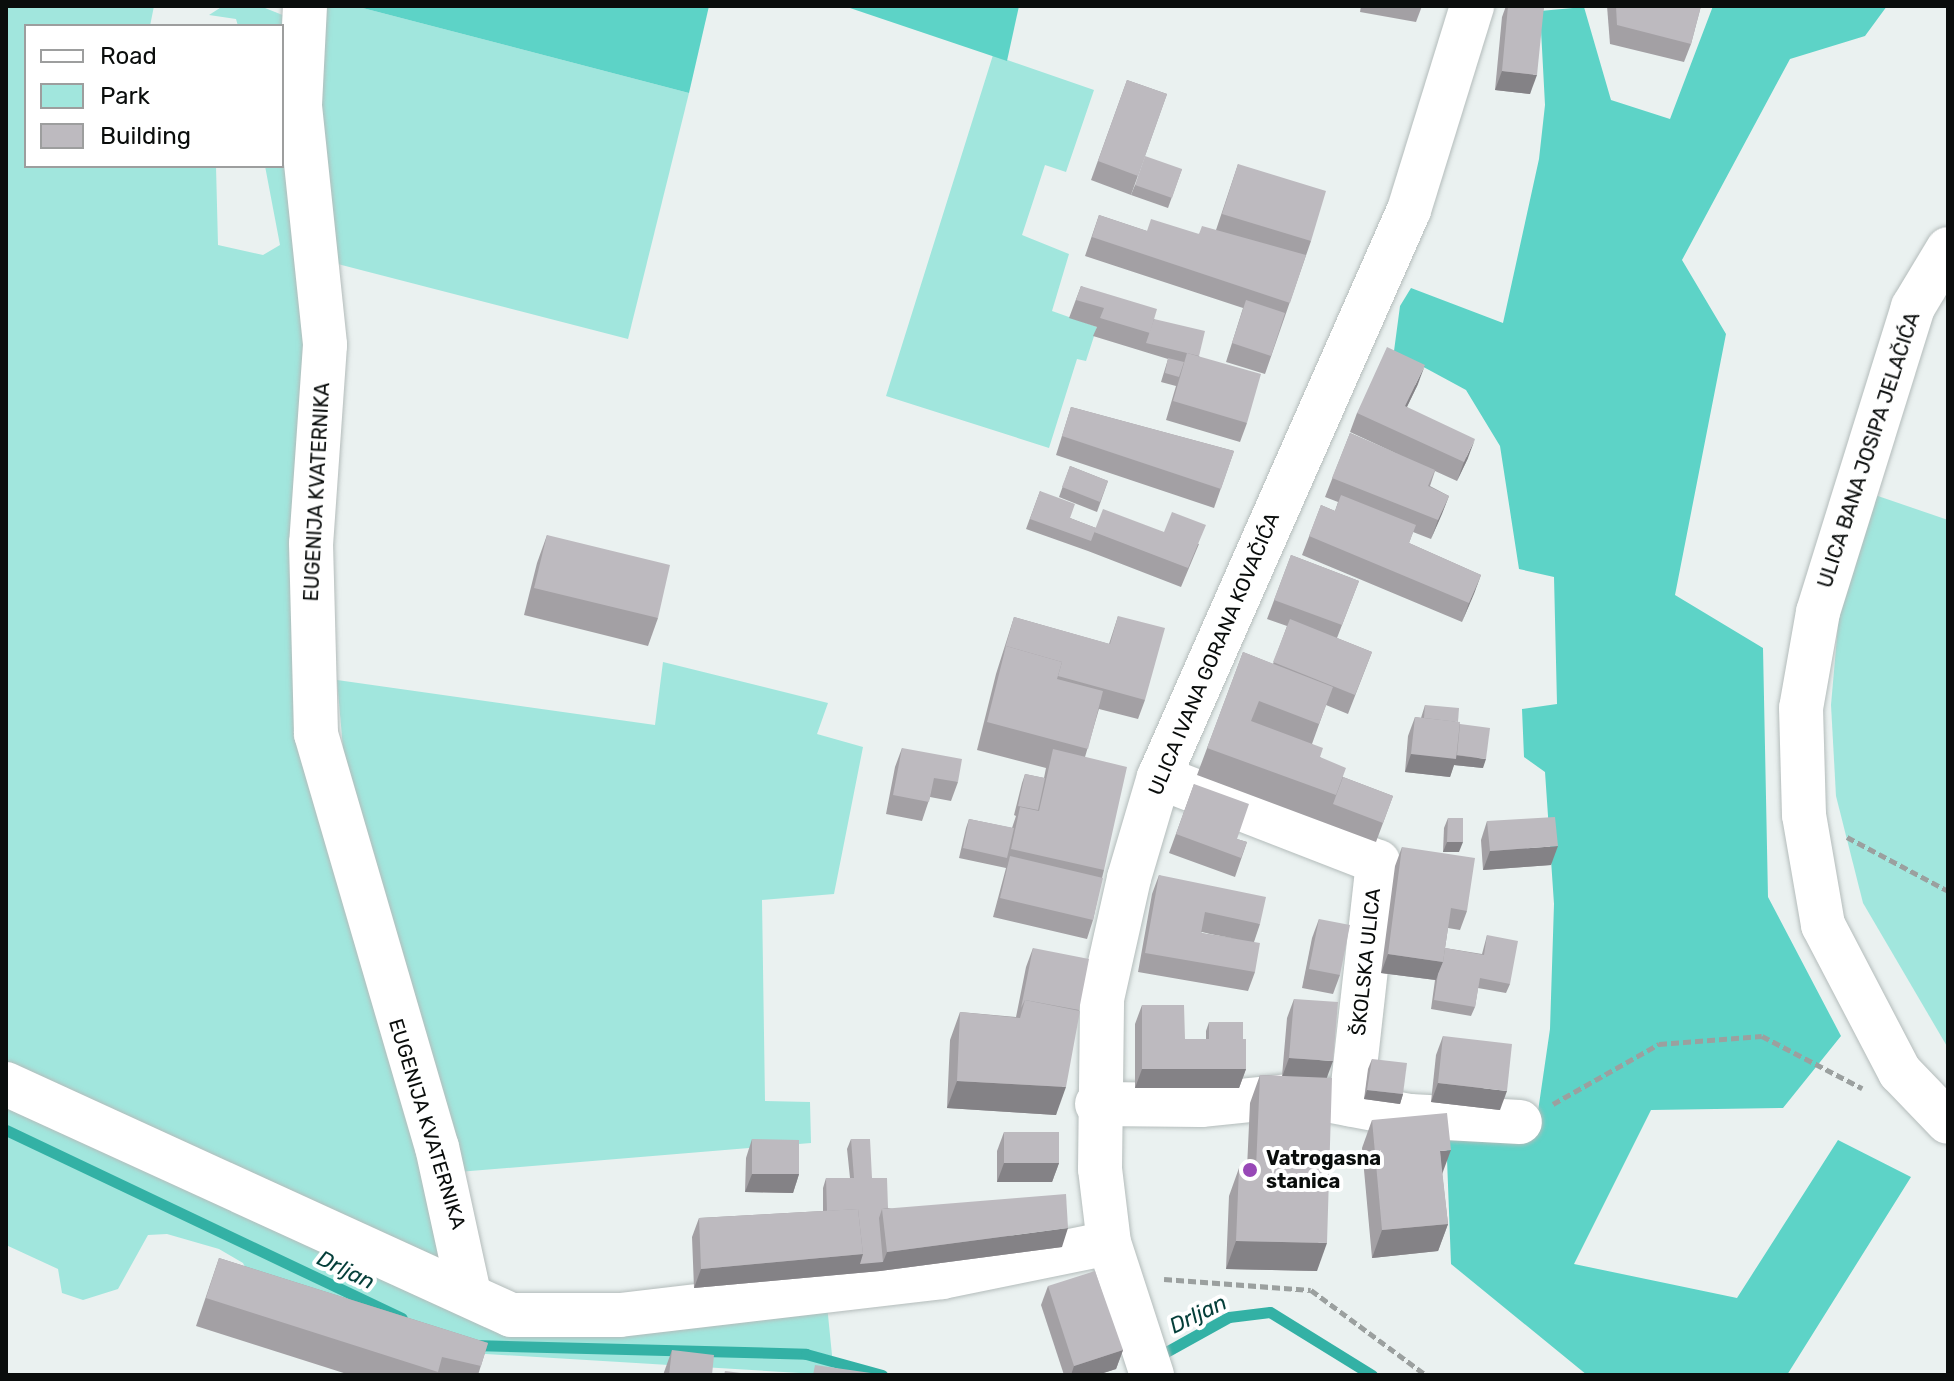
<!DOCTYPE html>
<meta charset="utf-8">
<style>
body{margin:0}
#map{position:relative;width:1954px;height:1381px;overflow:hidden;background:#eaf1f0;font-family:Rubik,sans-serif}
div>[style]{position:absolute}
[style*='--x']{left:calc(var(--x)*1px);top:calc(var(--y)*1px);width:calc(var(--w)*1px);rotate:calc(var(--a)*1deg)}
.green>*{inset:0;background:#a1e6dd}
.forest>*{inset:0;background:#5dd3c7}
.stream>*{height:11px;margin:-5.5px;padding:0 5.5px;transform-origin:5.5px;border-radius:5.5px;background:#33b1a5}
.path>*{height:5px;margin-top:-2.5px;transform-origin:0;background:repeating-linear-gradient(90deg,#9ba09f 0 8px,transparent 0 12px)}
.roads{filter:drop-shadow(0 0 2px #b4bcbb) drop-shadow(0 0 2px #b4bcbb)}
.street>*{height:44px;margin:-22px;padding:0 22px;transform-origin:22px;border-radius:22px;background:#fff}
.secondary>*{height:44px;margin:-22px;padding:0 22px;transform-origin:22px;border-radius:22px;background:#fff}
.wall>*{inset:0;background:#a3a0a4}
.shaded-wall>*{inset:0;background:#848286}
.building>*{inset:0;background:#bdbabf}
.dots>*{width:22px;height:22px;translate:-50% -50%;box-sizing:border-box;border:4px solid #fff;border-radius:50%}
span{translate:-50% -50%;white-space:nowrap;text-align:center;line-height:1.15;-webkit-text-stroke:8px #fff;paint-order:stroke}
.street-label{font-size:20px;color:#0a0d0c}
.poi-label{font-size:20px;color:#0a0d0c;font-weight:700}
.left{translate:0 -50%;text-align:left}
.water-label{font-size:22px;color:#043e39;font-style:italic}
.frame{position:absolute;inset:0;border:8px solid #0a0d0c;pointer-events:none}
.legend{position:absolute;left:24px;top:24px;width:260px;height:144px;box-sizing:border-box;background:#fff;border:2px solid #9d9e9e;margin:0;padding:10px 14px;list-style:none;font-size:24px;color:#0a0d0c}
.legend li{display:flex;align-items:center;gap:16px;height:40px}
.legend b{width:40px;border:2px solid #9d9e9e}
</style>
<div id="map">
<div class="green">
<div style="clip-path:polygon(6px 6px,154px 6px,150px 26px,26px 26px,26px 166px,216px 166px,218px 245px,263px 255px,280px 245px,265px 166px,282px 166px,282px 26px,238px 26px,236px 19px,209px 15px,223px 6px,260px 6px,290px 18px,319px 372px,306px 613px,456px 1273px,6px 1061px)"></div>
<div style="clip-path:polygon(318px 6px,355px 6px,689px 93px,628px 339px,330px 262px,319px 165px)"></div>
<div style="clip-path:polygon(993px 55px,1094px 90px,1066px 172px,1045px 165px,1022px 235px,1069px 254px,1052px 311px,1097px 327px,1086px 361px,1077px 359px,1049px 448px,886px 396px)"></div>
<div style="clip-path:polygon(1875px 495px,1948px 520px,1948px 1048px,1863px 903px,1836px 796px,1831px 705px,1841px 591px)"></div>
<div style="clip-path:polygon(663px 662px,828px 703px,817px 734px,863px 747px,834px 894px,762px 900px,765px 1101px,810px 1102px,811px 1143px,458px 1172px,346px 782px,337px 680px,655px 725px)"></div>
<div style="clip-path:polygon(6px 1094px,464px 1302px,827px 1305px,834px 1375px,470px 1353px,250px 1278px,243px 1263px,219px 1249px,167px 1234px,148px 1235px,118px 1289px,83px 1300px,62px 1293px,58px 1269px,6px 1245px)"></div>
</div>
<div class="forest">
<div style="clip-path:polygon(355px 6px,709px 6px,689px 93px)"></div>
<div style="clip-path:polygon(844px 6px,1019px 6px,1007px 61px)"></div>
<div style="clip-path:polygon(1713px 6px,1887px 6px,1865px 36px,1790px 59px,1682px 260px,1726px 334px,1675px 595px,1763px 648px,1768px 897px,1841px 1036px,1783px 1108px,1651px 1110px,1574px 1264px,1737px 1298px,1838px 1140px,1911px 1177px,1787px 1375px,1587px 1375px,1451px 1264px,1446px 1133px,1535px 1132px,1550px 1029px,1554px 904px,1545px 772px,1524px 757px,1522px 709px,1557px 704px,1554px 577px,1519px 569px,1500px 446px,1466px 390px,1394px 351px,1400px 306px,1411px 288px,1503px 323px,1539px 159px,1545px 105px,1540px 11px,1584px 7px,1611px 100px,1670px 119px)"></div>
</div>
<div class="stream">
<div style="--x:6;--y:1130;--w:438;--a:25.4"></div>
<div style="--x:473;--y:1345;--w:333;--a:1.5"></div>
<div style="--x:806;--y:1354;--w:79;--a:15.4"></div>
<div style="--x:1157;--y:1357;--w:82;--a:-29.1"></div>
<div style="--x:1229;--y:1317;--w:41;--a:-7"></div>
<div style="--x:1270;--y:1312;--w:120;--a:31.7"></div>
</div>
<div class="path">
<div style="--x:1847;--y:837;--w:115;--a:28.1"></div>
<div style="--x:1553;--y:1104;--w:122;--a:-29.5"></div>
<div style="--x:1659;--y:1044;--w:103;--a:-4.4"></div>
<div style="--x:1762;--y:1036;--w:113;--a:27.5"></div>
<div style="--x:1164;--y:1279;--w:147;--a:4.3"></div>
<div style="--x:1311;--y:1290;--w:143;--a:36.5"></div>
</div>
<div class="roads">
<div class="street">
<div style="--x:305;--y:6;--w:100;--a:92.9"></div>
<div style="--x:300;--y:106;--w:240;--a:84"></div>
<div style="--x:325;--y:345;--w:198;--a:94"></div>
<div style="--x:311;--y:543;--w:191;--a:88.5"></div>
<div style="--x:316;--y:734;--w:430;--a:73.7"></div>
<div style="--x:437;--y:1147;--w:150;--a:77.7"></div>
<div style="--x:1948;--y:249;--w:68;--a:121.1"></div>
<div style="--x:1913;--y:307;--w:319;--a:107.3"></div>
<div style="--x:1818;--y:612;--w:97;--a:100"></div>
<div style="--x:1801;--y:708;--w:107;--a:88.4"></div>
<div style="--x:1804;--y:815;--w:112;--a:80.2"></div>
<div style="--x:1823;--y:925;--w:166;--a:62.4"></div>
<div style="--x:1900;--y:1072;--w:69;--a:46.2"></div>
<div style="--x:1159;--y:777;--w:235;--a:21.2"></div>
<div style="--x:1378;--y:862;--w:244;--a:96.4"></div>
<div style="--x:6;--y:1084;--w:555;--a:24.58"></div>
<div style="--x:511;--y:1315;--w:109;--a:0"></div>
<div style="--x:620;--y:1315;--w:324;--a:-6.7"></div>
<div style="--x:942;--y:1277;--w:170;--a:-11.5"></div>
<div style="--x:1097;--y:1104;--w:104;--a:0.6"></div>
<div style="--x:1201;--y:1105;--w:100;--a:-5.8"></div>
<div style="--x:1300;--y:1095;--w:112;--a:10.8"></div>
<div style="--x:1410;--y:1116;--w:110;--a:3.1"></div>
</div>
<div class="secondary">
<div style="--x:1152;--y:1375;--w:139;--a:-108"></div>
<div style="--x:1109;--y:1243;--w:75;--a:-96.9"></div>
<div style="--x:1100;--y:1169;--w:170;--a:-89.3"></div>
<div style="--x:1102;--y:999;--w:124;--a:-77.4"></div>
<div style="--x:1129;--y:878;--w:105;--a:-73.5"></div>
<div style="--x:1159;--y:777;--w:620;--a:-66.21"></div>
<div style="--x:1409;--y:210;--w:214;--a:-72.8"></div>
</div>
</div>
<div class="wall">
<div style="clip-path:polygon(1361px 6px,1422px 6px,1416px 22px,1360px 12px)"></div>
<div style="clip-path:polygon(1506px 6px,1544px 6px,1530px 94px,1495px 90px,1502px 17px)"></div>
<div style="clip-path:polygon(1607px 6px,1701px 6px,1691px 44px,1684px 62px,1610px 44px)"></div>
<div style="clip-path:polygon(1127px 80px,1167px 94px,1131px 195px,1091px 180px)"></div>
<div style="clip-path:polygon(1238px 164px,1311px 241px,1265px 374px,1226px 362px,1243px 308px,1085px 256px,1099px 215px,1147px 231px,1198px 234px,1216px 230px)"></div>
<div style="clip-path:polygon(1182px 169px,1168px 208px,1131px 195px,1135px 185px)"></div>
<div style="clip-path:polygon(1081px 286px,1154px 319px,1199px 356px,1247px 423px,1240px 442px,1166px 420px,1176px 386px,1161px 382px,1168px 359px,1093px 336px,1097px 327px,1069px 318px)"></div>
<div style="clip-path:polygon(1418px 384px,1407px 407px,1468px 458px,1457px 481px,1435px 471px,1430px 486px,1449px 496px,1431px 539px,1413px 532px,1409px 543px,1481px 575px,1462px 622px,1302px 555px,1321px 505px,1335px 511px,1338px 502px,1325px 497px,1350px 433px,1404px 457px,1350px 432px,1357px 413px)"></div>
<div style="clip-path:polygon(1071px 407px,1234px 451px,1214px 508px,1056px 455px)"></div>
<div style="clip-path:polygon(1070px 466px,1108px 481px,1097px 512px,1059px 497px)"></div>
<div style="clip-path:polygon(1040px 491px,1070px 518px,1096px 528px,1164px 532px,1199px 544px,1181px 587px,1088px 551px,1026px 529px)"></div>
<div style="clip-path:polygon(547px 535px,658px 618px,648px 646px,524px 615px,537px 563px)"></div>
<div style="clip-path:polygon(1291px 555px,1359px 581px,1337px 638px,1372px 652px,1348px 714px,1326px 705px,1312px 744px,1320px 757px,1343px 777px,1393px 796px,1376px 842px,1197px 775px,1243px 652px,1273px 664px,1287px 626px,1267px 619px)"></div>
<div style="clip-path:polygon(1118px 616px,1145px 700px,1138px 719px,1099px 709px,1085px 757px,1104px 870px,1102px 878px,1093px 920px,1087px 939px,993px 917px,1006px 868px,959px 858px,966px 828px,969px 819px,1012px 828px,1016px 816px,1014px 815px,1022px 783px,1025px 774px,1044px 778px,1046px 768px,977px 750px,996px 674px,1014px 617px,1109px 644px)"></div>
<div style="clip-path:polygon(1425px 705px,1460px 724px,1483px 768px,1454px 765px,1450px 777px,1405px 772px,1408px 736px,1415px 717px,1421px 718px)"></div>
<div style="clip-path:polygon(902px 748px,958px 782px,951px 801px,930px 797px,922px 821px,886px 814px,895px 767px)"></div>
<div style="clip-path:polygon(1194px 784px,1237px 839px,1247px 842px,1235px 877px,1169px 853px)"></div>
<div style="clip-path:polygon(1448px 818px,1459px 852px,1443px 852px,1444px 828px)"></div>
<div style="clip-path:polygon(1487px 821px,1551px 865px,1483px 870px,1481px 840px)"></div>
<div style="clip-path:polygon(1402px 847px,1467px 911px,1460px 930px,1448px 928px,1445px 948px,1482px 954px,1487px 935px,1510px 984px,1506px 993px,1478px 988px,1475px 1007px,1471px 1016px,1431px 1009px,1435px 980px,1381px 973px,1395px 866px)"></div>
<div style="clip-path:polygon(evenodd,1159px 875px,1260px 924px,1254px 942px,1255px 972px,1248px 991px,1138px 972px,1152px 894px,1159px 875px,1202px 932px,1210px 934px,1237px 939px,1201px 933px,1202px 932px)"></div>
<div style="clip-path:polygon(1319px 919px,1340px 975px,1333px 994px,1302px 988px,1312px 938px)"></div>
<div style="clip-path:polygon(1033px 948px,1079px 1010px,1056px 1115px,947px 1108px,950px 1040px,960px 1012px,1016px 1017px,1026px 967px)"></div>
<div style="clip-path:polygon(1294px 999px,1327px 1078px,1317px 1271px,1226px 1269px,1229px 1196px,1239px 1168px,1247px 1168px,1250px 1103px,1260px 1075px,1282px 1076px,1287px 1018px)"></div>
<div style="clip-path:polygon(1142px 1005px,1185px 1039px,1206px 1039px,1206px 1031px,1209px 1022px,1246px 1069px,1239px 1088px,1135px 1088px,1135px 1024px)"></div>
<div style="clip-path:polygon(1443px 1036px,1500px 1110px,1431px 1102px,1436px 1055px)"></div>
<div style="clip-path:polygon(1372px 1059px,1403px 1094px,1400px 1104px,1364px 1099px,1368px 1069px)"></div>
<div style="clip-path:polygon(1372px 1120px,1442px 1173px,1448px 1224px,1438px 1251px,1372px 1258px,1362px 1148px)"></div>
<div style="clip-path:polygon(1004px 1132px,1059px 1163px,1052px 1182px,997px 1182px,997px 1151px)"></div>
<div style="clip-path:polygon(752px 1139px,799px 1174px,793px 1193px,745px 1192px,746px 1158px)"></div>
<div style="clip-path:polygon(851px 1139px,888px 1208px,1062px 1247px,880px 1271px,694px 1288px,692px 1237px,699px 1218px,823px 1211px,823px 1188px,826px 1178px,850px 1178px,847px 1149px)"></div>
<div style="clip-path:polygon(219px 1258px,488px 1343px,478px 1375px,350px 1375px,196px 1326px)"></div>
<div style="clip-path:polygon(1048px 1286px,1123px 1350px,1116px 1369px,1097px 1375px,1064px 1375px,1041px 1305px)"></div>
<div style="clip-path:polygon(672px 1350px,712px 1375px,663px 1375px)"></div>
</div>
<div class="shaded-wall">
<div style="clip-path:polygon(1502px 71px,1537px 75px,1530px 94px,1495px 90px)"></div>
<div style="clip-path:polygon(1425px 365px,1418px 384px,1398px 425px,1405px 406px)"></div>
<div style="clip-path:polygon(1475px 439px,1468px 458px,1457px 481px,1464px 462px)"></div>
<div style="clip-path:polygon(1449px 496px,1442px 514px,1431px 539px,1438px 520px)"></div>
<div style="clip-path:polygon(1481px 575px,1474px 594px,1462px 622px,1469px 603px)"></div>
<div style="clip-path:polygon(1411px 754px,1454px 755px,1486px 759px,1483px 768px,1454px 765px,1450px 777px,1405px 772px)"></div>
<div style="clip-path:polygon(1447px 842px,1463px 842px,1459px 852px,1443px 852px)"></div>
<div style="clip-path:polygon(1558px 846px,1551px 865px,1483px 870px,1490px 851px)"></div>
<div style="clip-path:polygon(1388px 954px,1443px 962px,1436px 980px,1381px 973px)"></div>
<div style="clip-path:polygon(1289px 1058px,1333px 1061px,1326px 1080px,1282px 1077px)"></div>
<div style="clip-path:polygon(1142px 1069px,1246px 1069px,1239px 1088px,1135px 1088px)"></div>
<div style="clip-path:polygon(957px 1081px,1066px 1087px,1056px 1115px,947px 1108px)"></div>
<div style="clip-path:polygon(1438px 1083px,1507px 1091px,1500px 1110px,1431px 1102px)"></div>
<div style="clip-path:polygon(1367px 1090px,1403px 1094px,1400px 1104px,1364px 1099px)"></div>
<div style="clip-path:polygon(1451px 1150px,1441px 1177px,1440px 1151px)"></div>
<div style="clip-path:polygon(1004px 1163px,1059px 1163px,1052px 1182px,997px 1182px)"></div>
<div style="clip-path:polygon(752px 1174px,799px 1174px,793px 1193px,745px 1192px)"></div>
<div style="clip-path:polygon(1448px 1224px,1438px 1251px,1372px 1258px,1382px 1230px)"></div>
<div style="clip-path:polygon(1068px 1228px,1062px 1247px,880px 1271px,694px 1288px,701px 1269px,863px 1254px,883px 1262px,887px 1252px)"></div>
<div style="clip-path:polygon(1236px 1241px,1327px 1243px,1317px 1271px,1226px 1269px)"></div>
<div style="clip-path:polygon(1123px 1350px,1116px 1369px,1097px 1375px,1071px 1375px,1074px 1366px)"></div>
</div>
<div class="building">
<div style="clip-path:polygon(1508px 6px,1544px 6px,1537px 75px,1502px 71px)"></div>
<div style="clip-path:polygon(1616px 6px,1701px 6px,1691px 44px,1617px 25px)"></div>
<div style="clip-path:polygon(1127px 80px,1167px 94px,1138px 176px,1098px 161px)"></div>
<div style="clip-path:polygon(1145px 156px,1182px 169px,1172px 198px,1135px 185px)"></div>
<div style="clip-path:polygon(1238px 164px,1326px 191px,1311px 241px,1222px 214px)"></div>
<div style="clip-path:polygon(1099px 215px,1147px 231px,1151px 219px,1199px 234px,1202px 226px,1306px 255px,1290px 303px,1092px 237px)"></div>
<div style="clip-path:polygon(1081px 286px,1157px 309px,1150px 333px,1100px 318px,1104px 308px,1076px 300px)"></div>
<div style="clip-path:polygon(1246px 300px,1285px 313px,1271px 356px,1232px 343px)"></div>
<div style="clip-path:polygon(1154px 319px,1205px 331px,1199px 356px,1146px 343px)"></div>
<div style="clip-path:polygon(1387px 347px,1425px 365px,1405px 406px,1475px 439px,1464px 462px,1357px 413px)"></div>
<div style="clip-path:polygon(1187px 353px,1261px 374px,1247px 423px,1173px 401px)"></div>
<div style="clip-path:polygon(1168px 358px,1184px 362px,1179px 377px,1165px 373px)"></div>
<div style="clip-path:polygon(1071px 407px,1234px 451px,1221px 489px,1062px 436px)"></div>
<div style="clip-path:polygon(1350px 433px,1435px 470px,1428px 486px,1449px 496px,1438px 520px,1332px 478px)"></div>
<div style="clip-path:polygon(1070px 466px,1108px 481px,1100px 502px,1062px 487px)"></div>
<div style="clip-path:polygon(1040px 491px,1075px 504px,1070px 518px,1096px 528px,1091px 541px,1030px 519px)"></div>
<div style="clip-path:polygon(1341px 495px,1416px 525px,1409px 543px,1481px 575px,1469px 603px,1309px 536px,1321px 505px,1335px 511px)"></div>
<div style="clip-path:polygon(1103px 509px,1164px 532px,1172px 512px,1206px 525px,1188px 568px,1094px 532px)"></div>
<div style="clip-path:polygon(547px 535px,670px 565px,658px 618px,534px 588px)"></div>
<div style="clip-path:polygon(1291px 555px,1359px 581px,1342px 625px,1274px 600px)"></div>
<div style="clip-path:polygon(1118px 616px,1165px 628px,1145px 700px,1058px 676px,1062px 662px,1006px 646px,1003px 655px,1014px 617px,1110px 644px)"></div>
<div style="clip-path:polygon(1290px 619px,1372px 652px,1355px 695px,1273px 662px)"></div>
<div style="clip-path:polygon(1006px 646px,1062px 662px,1057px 679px,1103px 691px,1088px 749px,987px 722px)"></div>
<div style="clip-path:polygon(1243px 652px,1333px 687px,1319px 724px,1259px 701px,1251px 721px,1323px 748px,1320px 757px,1346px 768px,1336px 795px,1207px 748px)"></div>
<div style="clip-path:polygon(1425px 705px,1459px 708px,1458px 722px,1424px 718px)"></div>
<div style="clip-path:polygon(1415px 717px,1460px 722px,1456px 759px,1411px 754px)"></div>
<div style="clip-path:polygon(1460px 724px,1490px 728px,1486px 759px,1457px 755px)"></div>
<div style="clip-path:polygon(902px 748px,962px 759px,958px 782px,934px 778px,929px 802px,893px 795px)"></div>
<div style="clip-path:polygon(1053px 749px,1127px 767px,1104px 870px,1011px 849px,1020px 807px,1039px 811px)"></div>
<div style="clip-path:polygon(1025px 774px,1045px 778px,1038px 810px,1018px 806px)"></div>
<div style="clip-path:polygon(1343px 777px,1393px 796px,1383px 823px,1333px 804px)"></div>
<div style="clip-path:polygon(1194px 784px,1249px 804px,1237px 839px,1247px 842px,1241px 858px,1176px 834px)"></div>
<div style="clip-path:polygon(1555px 817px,1558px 846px,1490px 851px,1487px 821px)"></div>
<div style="clip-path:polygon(1448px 818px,1463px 818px,1463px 842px,1447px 842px)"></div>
<div style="clip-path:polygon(969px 819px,1014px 828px,1007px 858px,963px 848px)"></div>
<div style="clip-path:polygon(1402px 847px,1475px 858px,1467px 911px,1451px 908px,1443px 962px,1388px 954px)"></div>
<div style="clip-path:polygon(1010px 856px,1103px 878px,1093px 920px,1000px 898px)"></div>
<div style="clip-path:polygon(1159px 875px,1266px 897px,1260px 924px,1205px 912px,1201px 933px,1260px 943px,1255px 972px,1145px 953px)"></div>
<div style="clip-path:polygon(1319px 919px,1350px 925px,1340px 975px,1309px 969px)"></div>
<div style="clip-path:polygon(1487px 935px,1518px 941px,1510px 984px,1480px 978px,1475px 1007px,1434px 1000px,1438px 974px,1443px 962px,1445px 948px,1484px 955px)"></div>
<div style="clip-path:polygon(1033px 948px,1089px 959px,1079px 1010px,1025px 1000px,1021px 1008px)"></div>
<div style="clip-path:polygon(1294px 999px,1338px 1002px,1333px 1061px,1289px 1058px)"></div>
<div style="clip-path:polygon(1025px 1000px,1080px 1011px,1066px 1087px,957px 1081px,960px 1012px,1020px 1018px)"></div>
<div style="clip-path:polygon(1142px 1005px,1184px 1005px,1185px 1039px,1246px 1039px,1246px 1069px,1142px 1069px)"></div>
<div style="clip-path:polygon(1209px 1022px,1243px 1022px,1243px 1039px,1209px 1039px)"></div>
<div style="clip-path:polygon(1443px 1036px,1512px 1044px,1507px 1091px,1438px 1083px)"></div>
<div style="clip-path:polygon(1372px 1059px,1407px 1063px,1403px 1094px,1367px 1090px)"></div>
<div style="clip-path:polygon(1260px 1075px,1332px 1078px,1327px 1243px,1236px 1241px,1239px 1168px,1256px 1168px)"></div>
<div style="clip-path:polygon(1447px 1113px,1451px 1150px,1440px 1151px,1448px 1224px,1382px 1230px,1372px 1120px)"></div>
<div style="clip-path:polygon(1004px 1132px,1059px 1132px,1059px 1163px,1004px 1163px)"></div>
<div style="clip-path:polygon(752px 1139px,799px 1140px,799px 1174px,752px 1174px)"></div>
<div style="clip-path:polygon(851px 1139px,870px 1139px,872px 1178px,887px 1178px,888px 1208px,882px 1209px,879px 1218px,883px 1262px,860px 1264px,863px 1254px,858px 1209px,827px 1211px,826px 1178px,854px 1178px)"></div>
<div style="clip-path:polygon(1066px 1194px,1068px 1228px,887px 1252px,882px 1209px)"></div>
<div style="clip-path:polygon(858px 1209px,863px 1254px,701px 1269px,699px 1218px)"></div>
<div style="clip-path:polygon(219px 1258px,488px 1343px,481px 1366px,442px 1357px,438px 1372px,206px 1298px)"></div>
<div style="clip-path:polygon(1095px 1271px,1123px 1350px,1074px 1366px,1048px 1286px)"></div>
<div style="clip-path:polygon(672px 1350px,714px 1355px,712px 1375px,669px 1375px)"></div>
<div style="clip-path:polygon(815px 1365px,871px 1373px,870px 1375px,813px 1375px)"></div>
<div style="clip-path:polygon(725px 1371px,757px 1375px,724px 1375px)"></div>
</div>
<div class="dots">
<div style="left:1250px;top:1170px;background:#9848b7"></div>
</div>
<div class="street-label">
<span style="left:1869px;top:450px;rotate:-72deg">ULICA BANA JOSIPA JELAČIĆA</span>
<span style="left:317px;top:492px;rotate:-87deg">EUGENIJA KVATERNIKA</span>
<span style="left:1214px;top:654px;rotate:-67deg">ULICA IVANA GORANA KOVAČIĆA</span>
<span style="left:1366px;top:962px;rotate:-84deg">ŠKOLSKA ULICA</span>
<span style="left:427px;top:1124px;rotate:73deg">EUGENIJA KVATERNIKA</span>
</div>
<div class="poi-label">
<span class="left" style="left:1266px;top:1170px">Vatrogasna<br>stanica</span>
</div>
<div class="water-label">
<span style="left:346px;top:1270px;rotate:26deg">Drljan</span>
<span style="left:1198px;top:1314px;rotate:-26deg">Drljan</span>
</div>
<div class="frame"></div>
<ul class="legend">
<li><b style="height:10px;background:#fff"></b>Road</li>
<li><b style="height:22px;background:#a1e6dd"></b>Park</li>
<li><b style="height:22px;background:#bdbabf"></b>Building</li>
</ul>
</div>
